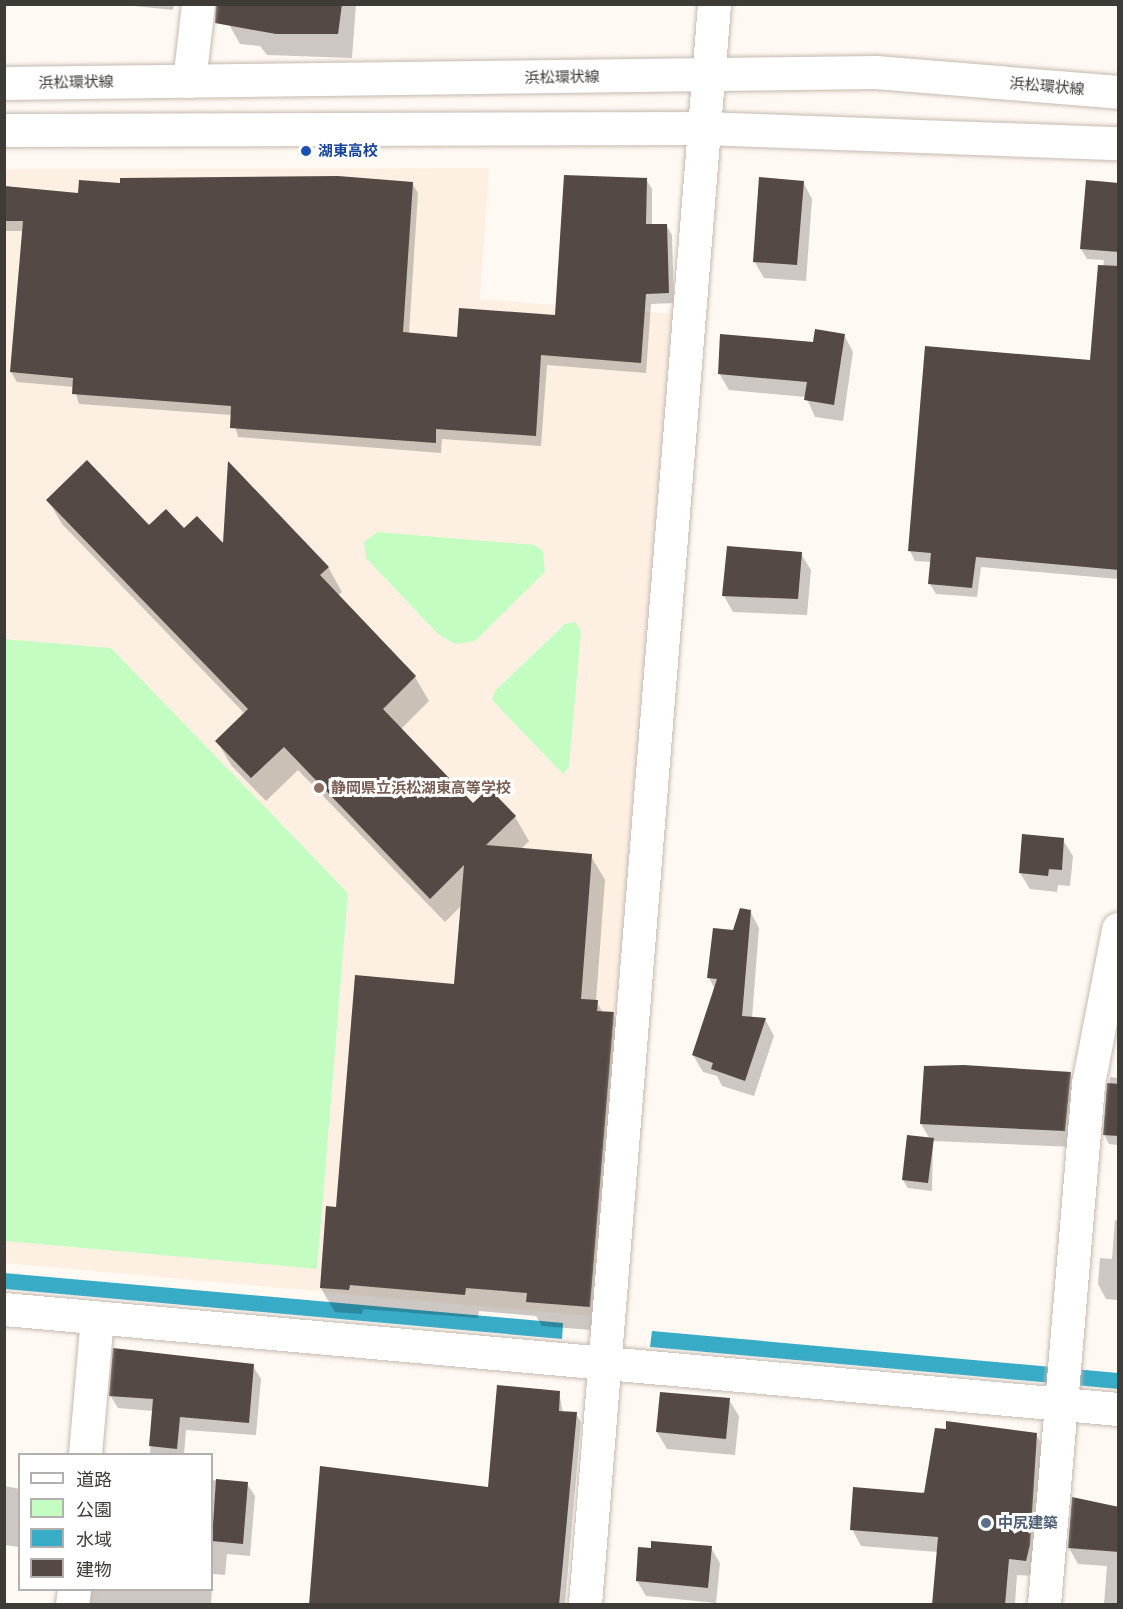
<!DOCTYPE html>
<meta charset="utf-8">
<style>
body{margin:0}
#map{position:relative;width:1123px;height:1609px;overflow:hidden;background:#fff9f3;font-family:"PT Serif","Noto Sans JP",serif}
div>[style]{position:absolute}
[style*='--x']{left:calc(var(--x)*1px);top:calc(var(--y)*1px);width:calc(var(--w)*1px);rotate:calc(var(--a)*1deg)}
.built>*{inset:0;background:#fdf0e3}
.green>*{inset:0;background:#c3fdc1}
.water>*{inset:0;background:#38abc6}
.shadow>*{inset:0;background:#0003}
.building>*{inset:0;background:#544944}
.roads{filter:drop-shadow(0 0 2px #c4bab0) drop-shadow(0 0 2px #c4bab0)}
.street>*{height:33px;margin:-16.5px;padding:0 16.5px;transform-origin:16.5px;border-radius:16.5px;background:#fff}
.secondary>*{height:33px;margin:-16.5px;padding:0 16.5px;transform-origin:16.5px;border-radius:16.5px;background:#fff}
.primary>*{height:33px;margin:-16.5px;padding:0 16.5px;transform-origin:16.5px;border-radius:16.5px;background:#fff}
.dots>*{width:16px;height:16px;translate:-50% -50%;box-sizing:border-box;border:3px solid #fff;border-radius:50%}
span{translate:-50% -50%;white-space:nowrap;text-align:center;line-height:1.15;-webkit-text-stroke:6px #fff;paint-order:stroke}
.street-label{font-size:15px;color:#3f3b37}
.transit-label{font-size:15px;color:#164399;font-weight:700}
.left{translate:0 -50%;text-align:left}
.education-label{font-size:15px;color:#785e54;font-weight:700}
.service-label{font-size:15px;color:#4e5e75;font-weight:700}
.frame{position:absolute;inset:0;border:6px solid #3f3b37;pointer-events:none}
.legend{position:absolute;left:18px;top:1453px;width:195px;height:138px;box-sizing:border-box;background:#fff;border:2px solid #b2b1af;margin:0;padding:8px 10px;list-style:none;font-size:18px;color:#3f3b37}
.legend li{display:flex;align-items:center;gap:12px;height:30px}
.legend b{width:30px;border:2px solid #b2b1af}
</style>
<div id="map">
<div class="built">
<div style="clip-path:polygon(489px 168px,480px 299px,673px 314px,591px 1316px,5px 1263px,4px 169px)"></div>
</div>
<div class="green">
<div style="clip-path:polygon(377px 532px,535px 545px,543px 551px,545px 572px,475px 641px,455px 644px,438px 634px,366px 558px,364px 542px)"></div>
<div style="clip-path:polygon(575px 622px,581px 631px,569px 767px,563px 774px,492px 700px,495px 691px,565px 624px)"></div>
<div style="clip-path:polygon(4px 639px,111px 648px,348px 893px,317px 1269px,5px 1241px)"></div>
</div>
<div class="water">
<div style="clip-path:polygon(4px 1273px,563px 1323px,562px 1339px,5px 1289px)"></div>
<div style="clip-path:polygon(652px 1331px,1118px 1373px,1118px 1389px,650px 1347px)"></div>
</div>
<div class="shadow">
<div style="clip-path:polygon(115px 4px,174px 4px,173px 10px)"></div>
<div style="clip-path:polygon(227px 4px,356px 4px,352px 58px,267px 55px,260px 46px,240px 44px,226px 19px)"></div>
<div style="clip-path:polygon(646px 179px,652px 189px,652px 226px,666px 225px,672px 235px,674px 303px,651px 304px,646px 373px,547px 365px,541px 446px,442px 439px,441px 453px,238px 437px,232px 415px,79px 404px,74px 387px,17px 382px,11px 372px,24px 231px,4px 231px,4px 186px,79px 195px,121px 185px,412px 183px,418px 193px,409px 334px,459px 338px,557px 316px)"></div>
<div style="clip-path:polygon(803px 182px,812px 199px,806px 281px,764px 278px,754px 261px)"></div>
<div style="clip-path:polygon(1118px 186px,1118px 579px,981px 567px,977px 597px,936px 594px,930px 584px,932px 562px,915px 561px,910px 551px,1091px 361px,1104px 260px,1087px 259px,1081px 249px)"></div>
<div style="clip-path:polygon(844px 335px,853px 352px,843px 421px,815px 417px,806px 397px,729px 390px,719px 373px)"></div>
<div style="clip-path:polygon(48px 500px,328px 567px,342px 592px,337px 596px,415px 677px,429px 701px,400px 730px,473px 805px,515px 817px,529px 841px,520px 850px,591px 856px,605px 880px,596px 1001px,603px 1013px,613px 1014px,627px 1038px,603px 1331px,542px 1326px,536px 1316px,479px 1311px,478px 1318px,363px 1309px,362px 1314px,335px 1312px,321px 1288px,338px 1209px,456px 985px,462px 905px,445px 922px,298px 770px,266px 801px,231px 765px,217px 741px,245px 714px,62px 524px)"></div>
<div style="clip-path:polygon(801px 554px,811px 570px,807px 615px,733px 612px,724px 596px)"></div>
<div style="clip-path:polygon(1063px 840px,1073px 856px,1070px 886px,1058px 885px,1057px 892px,1030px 889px,1020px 873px)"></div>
<div style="clip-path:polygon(750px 911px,759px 928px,752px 1018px,765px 1019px,774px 1036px,754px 1096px,722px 1086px,717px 1076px,703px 1072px,693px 1055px,715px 989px,709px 978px)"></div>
<div style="clip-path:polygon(1070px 1074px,1080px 1090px,1074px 1147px,933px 1141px,932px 1191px,908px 1188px,903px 1180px,930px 1139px,921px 1124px)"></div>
<div style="clip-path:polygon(1110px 1077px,1118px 1078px,1118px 1145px,1109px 1144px,1104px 1134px)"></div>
<div style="clip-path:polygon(1115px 1220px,1118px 1221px,1118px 1300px,1106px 1299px,1098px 1284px,1100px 1258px,1112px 1259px)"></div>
<div style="clip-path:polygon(253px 1366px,261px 1379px,256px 1435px,186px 1430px,184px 1454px,150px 1454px,153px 1411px,118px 1408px,110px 1395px)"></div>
<div style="clip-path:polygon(559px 1392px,563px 1413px,576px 1414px,581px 1422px,565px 1604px,310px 1604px,490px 1488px)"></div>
<div style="clip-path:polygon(729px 1400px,739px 1416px,735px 1455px,667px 1449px,657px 1432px)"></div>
<div style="clip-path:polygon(1036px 1434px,1045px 1451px,1035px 1576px,1017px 1575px,1015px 1604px,934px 1604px,938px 1552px,861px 1546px,852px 1529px)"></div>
<div style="clip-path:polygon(212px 1480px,247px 1484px,255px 1496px,250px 1556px,227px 1554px,225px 1575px,213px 1574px,211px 1604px,90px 1604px,91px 1590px,212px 1590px)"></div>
<div style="clip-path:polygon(4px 1486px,20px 1489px,20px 1547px,4px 1545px)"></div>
<div style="clip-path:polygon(1118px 1507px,1118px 1604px,1104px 1604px,1107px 1566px,1078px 1564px,1069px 1548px)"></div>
<div style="clip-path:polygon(711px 1548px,720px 1563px,716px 1603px,646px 1596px,637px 1581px)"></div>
</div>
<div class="building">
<div style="clip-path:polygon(216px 4px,342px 4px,338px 34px,276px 34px,215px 23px)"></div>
<div style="clip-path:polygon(564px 175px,647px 178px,646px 224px,667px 224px,669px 293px,646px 294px,641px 363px,541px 355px,536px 436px,436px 429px,436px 443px,230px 428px,231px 406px,72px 394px,73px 378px,10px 372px,23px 221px,4px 221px,4px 186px,78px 193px,79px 180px,120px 183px,120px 178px,338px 176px,413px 182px,403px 332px,457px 337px,459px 308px,555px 315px)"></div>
<div style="clip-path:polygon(759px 177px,804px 181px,797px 265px,753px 262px)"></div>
<div style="clip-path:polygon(1086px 180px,1119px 183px,1119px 252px,1080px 249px)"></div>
<div style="clip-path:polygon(1098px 265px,1119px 266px,1119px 570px,976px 557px,972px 588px,928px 584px,931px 553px,908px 551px,925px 346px,1090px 360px)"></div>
<div style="clip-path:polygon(815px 329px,845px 334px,834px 405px,804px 400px,807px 382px,718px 374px,720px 334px,813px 342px)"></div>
<div style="clip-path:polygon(87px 460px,149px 525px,166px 509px,184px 528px,197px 516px,223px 543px,228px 461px,329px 567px,320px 575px,416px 676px,383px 709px,473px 803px,489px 788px,516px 816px,486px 845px,592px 854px,581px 999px,598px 1000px,597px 1011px,614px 1012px,590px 1307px,526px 1302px,527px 1293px,466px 1288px,465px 1295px,350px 1285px,349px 1290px,320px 1288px,326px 1206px,336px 1207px,355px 975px,454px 984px,464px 865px,430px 899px,284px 747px,251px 778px,215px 741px,248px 709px,46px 500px)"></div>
<div style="clip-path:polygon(727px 546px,802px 552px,798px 599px,722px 596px)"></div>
<div style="clip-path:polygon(1022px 834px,1064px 838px,1062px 870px,1049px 869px,1048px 876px,1019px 873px)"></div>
<div style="clip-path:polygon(740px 908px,751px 910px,742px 1016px,766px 1018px,745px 1081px,711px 1069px,713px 1063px,692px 1055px,717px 979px,707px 978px,713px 928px,733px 930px)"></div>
<div style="clip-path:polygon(964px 1065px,1071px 1072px,1065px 1131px,920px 1124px,924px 1066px)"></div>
<div style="clip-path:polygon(1107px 1083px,1119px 1084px,1119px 1136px,1103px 1135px)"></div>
<div style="clip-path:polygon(907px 1135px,934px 1138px,928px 1183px,902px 1180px)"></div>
<div style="clip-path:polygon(113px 1348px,254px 1364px,249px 1423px,180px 1417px,177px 1449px,149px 1446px,153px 1399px,109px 1396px)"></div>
<div style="clip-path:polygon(497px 1385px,560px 1391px,559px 1411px,577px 1412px,559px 1605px,309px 1605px,320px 1466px,488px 1487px)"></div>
<div style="clip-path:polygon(660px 1392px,730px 1398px,726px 1439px,656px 1432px)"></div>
<div style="clip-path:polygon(946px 1421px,1037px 1433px,1030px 1545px,1026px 1561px,1009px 1559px,1005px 1605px,932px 1605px,938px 1537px,850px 1530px,853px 1487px,924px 1493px,935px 1428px,946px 1429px)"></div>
<div style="clip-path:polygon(216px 1479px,248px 1482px,243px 1544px,212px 1541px)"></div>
<div style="clip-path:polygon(1072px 1497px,1119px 1507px,1119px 1552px,1068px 1548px)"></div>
<div style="clip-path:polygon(651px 1541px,712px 1546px,708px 1588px,636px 1581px,638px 1547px,651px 1548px)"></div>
</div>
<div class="roads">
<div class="street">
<div style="--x:189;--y:81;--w:78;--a:-83.3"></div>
<div style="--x:85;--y:1454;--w:137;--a:-85"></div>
<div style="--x:72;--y:1604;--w:14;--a:-82"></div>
<div style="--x:1044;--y:1604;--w:522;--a:-85.16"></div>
<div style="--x:1088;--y:1084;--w:158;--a:-79"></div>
</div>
<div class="secondary">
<div style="--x:4;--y:1309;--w:1118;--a:5.13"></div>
<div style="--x:585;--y:1604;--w:1605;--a:-85.39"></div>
</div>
<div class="primary">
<div style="--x:4;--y:83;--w:872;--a:-0.72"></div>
<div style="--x:876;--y:72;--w:243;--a:4.7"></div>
<div style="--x:4;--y:130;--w:699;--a:-0.16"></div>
<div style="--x:703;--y:128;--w:415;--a:2.1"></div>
</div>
</div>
<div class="dots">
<div style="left:306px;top:151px;background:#1a4fb4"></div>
<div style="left:319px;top:788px;background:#8d6e63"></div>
<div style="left:986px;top:1523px;background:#5c6f8a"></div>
</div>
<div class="street-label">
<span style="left:562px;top:77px;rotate:-1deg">浜松環状線</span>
<span style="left:76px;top:82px;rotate:-1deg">浜松環状線</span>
<span style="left:1047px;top:86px;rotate:5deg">浜松環状線</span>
</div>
<div class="transit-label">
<span class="left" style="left:318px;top:151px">湖東高校</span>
</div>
<div class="education-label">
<span class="left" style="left:331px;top:788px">静岡県立浜松湖東高等学校</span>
</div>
<div class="service-label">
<span class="left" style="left:998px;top:1523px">中尻建築</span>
</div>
<div class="frame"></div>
<ul class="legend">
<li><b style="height:8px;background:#fff"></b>道路</li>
<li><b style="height:16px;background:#c3fdc1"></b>公園</li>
<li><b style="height:16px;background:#38abc6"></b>水域</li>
<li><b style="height:16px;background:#544944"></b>建物</li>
</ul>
</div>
